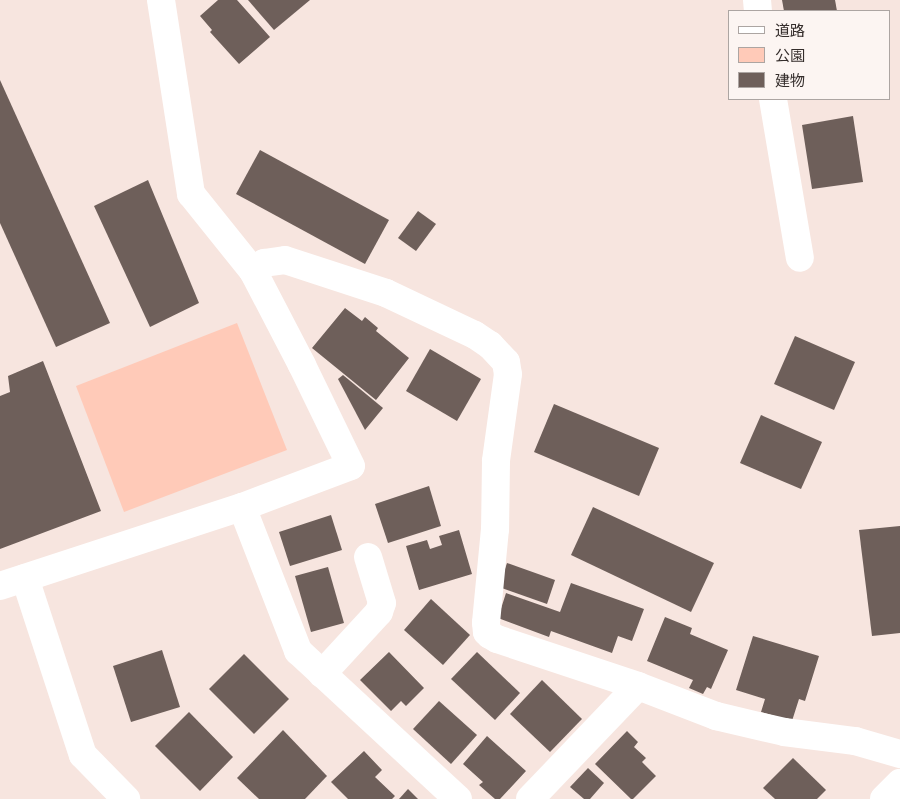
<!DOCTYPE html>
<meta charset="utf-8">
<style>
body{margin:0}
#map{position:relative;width:900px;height:799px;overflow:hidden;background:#f7e5df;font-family:"Alegreya Sans","Noto Sans JP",sans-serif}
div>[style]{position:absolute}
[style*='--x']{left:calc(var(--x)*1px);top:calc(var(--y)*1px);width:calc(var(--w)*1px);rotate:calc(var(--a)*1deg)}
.green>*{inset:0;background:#ffcab8}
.building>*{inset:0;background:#6e5f5a}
.street>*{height:28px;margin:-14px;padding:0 14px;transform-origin:14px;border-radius:14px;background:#fff}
.secondary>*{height:28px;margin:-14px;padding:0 14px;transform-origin:14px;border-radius:14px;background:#fff}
span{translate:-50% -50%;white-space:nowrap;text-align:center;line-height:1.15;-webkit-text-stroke:5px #fcf5f2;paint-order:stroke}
.legend{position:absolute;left:728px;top:10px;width:162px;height:90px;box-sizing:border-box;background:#fcf5f2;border:1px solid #aca5a2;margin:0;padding:6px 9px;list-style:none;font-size:15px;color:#342d2b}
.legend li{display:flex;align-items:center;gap:10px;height:25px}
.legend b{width:25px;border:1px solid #aca5a2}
</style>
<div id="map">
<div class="green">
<div style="clip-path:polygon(237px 323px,287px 450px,124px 512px,76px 386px)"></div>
</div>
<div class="building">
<div style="clip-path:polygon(218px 0,237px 0,270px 37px,239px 64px,210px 32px,212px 30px,200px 16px)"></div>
<div style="clip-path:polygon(248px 0,310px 0,274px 30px)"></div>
<div style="clip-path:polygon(782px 0,835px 0,837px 11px,784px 11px)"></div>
<div style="clip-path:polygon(0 80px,110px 323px,56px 347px,0 223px)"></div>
<div style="clip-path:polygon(853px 116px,863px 182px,812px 189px,802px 125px)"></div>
<div style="clip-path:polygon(260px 150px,389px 220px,365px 264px,236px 194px)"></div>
<div style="clip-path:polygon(148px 180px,199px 303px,150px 327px,94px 206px)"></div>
<div style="clip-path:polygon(418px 211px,436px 224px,416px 251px,398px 238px)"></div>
<div style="clip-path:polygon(345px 308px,362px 321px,365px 317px,378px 328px,376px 331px,409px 358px,376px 400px,312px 348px)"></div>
<div style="clip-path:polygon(795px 336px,855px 362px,834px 410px,774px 384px)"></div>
<div style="clip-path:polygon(430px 349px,481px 379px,457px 421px,406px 391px)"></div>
<div style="clip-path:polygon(43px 361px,101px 511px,0 549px,0 396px,10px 392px,8px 376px)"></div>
<div style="clip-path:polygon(343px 375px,383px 408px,365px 430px,338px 379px)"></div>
<div style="clip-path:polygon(554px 404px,659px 448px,639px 496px,534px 452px)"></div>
<div style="clip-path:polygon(761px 415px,822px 442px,801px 489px,740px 463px)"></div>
<div style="clip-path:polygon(429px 486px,441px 526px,388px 543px,375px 504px)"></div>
<div style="clip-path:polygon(593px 507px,714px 563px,691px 612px,571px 555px)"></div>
<div style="clip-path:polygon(331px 515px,342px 550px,290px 566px,279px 532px)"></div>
<div style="clip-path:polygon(900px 526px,900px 633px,872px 636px,859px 530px)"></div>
<div style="clip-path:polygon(459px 530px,472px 574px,419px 590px,406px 546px,427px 540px,430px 549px,442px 545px,439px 536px)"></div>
<div style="clip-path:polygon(507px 563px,555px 580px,547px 604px,499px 587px)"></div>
<div style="clip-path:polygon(328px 567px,344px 623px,311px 632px,295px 576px)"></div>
<div style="clip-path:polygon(571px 583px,644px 609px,632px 641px,618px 636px,612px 653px,551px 631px,549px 637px,498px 618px,506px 593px,560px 612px)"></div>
<div style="clip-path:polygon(431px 599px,470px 635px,443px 665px,404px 630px)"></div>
<div style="clip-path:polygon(665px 617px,692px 628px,690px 634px,728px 650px,711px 689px,707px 687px,703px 694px,689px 688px,693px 680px,647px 661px)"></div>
<div style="clip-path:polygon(753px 636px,819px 656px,805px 701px,799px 699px,792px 721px,761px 712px,765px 699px,736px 690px)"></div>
<div style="clip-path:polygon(162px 650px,180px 707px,131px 722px,113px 666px)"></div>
<div style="clip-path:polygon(389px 652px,424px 688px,406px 706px,401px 701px,391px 711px,360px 680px)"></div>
<div style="clip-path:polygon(477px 652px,520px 693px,495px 720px,451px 679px)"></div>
<div style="clip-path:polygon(244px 654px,289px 699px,254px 734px,209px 689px)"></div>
<div style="clip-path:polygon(542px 680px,582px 719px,550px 752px,510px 714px)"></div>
<div style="clip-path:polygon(439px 701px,477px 735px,451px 764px,413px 729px)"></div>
<div style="clip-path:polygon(189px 712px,233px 757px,200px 791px,155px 746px)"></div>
<div style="clip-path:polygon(283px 730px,327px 776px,305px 799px,259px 799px,237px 778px)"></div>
<div style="clip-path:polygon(627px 731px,638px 742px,634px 747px,646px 758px,642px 762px,656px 776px,633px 799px,631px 799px,595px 764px)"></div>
<div style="clip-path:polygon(487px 736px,526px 771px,500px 799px,495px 799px,479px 785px,483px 782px,463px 764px)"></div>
<div style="clip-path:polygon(364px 751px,382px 770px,375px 777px,395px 796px,392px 799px,348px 799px,331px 782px)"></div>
<div style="clip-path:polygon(793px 758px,826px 790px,817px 799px,775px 799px,763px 788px)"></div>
<div style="clip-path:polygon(588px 768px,604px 783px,590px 799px,584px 799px,570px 787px)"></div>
<div style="clip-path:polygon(408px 789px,418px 799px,399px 799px)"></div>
</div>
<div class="street">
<div style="--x:757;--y:0;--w:11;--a:85"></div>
<div style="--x:773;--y:99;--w:161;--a:80.4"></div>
<div style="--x:253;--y:271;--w:14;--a:-36"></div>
<div style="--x:264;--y:263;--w:21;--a:-8"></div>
<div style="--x:285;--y:260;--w:106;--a:18.1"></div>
<div style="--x:386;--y:293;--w:98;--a:25.3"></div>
<div style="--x:475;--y:335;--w:18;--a:34"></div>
<div style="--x:490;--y:345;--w:23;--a:47"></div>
<div style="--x:506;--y:362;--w:12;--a:81"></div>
<div style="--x:508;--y:374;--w:88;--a:97.9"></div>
<div style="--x:496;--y:461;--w:68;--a:90.8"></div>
<div style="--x:495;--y:529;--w:94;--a:95.5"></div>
<div style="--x:486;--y:623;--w:9;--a:84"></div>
<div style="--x:487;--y:632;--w:4;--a:45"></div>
<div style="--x:490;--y:635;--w:8;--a:30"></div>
<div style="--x:497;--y:639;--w:149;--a:18.4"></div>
<div style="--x:638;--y:686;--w:84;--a:21"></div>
<div style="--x:716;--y:716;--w:70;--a:13.2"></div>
<div style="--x:784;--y:732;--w:72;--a:7.2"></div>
<div style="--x:855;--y:741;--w:47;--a:16.1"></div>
<div style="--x:242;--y:507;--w:155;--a:68.7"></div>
<div style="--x:298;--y:651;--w:218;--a:42.8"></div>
<div style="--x:25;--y:578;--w:186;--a:71.9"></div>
<div style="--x:83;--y:755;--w:62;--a:45.7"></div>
<div style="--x:0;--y:586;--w:255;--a:-18.1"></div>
<div style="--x:242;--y:507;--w:116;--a:-20.6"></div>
<div style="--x:351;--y:466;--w:112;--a:-115.9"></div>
<div style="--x:302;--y:365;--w:106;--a:-117.5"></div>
<div style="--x:253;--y:271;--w:99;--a:-128.8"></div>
<div style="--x:191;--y:194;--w:196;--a:-98.8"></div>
<div style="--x:322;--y:674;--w:84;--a:-47.4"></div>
<div style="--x:379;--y:612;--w:9;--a:-72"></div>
<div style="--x:382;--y:603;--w:48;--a:-106.9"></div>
<div style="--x:530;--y:799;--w:156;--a:-46.3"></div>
</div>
<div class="secondary">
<div style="--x:884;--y:799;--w:23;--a:-45"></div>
</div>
<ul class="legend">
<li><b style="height:6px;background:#fff"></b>道路</li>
<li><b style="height:14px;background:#ffcab8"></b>公園</li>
<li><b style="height:14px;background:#6e5f5a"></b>建物</li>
</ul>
</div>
